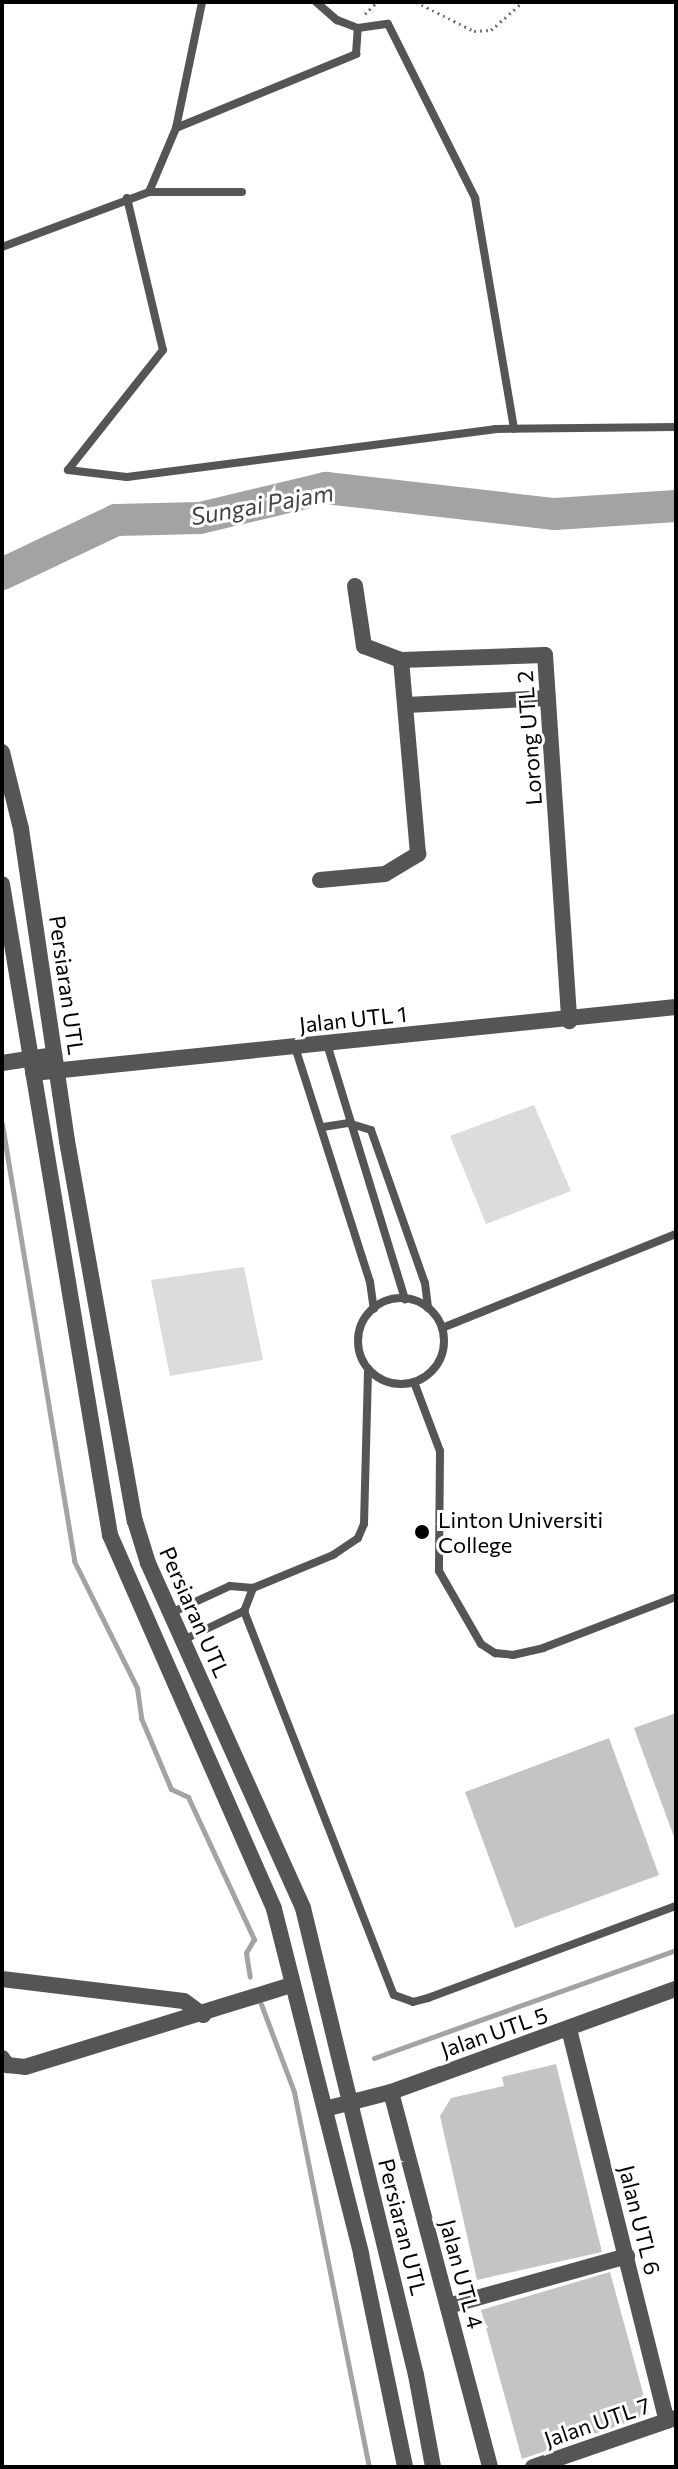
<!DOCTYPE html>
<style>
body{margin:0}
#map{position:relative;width:678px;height:2469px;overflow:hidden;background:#fff;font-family:Commissioner,sans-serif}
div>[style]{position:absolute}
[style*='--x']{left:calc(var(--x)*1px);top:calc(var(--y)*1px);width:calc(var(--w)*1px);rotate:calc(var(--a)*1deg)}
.green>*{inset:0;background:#dcdcdc}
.stream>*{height:5px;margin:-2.5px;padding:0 2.5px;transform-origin:2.5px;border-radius:2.5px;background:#a3a3a3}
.river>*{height:32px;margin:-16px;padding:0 16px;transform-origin:16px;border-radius:16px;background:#a3a3a3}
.building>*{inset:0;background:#c4c4c4}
.path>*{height:3px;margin-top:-1.5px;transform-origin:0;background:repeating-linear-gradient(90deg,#777 0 2px,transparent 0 6px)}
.service>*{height:8px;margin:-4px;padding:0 4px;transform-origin:4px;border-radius:4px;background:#555}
.service>.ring{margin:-4px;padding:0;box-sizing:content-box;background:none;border:8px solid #555;border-radius:50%}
.minor>*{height:16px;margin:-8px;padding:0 8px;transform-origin:8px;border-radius:8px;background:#555}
.tertiary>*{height:16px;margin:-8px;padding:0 8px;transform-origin:8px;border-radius:8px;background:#555}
.dots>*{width:22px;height:22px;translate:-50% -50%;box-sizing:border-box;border:4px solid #fff;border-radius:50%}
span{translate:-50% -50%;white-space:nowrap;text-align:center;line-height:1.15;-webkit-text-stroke:6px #fff;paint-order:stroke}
.street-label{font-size:22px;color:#000}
.poi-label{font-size:22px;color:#000}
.left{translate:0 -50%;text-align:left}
.water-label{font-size:24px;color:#444;font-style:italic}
.frame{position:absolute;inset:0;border:4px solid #000;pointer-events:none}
</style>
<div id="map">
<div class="green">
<div style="clip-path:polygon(534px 1105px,571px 1191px,486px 1224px,450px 1136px)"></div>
<div style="clip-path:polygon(244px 1267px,263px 1360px,170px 1376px,151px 1280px)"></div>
</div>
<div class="stream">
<div style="--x:2;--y:1124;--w:443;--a:80.6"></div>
<div style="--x:74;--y:1561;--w:142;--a:63.6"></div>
<div style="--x:137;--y:1688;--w:30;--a:82"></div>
<div style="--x:141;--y:1718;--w:77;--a:67.1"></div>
<div style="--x:171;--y:1789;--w:19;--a:25"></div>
<div style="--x:188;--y:1797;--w:157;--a:65.1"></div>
<div style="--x:254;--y:1939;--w:16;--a:120"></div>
<div style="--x:246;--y:1953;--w:24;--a:81"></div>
<div style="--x:261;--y:2004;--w:94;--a:69.4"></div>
<div style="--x:294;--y:2092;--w:382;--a:78.7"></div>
<div style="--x:374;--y:2058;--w:321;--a:-19.7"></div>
</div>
<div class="river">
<div style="--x:2;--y:574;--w:126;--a:-25.3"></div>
<div style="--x:116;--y:520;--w:84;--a:-1.4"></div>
<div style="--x:200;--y:518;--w:130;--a:-13.4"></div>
<div style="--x:326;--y:488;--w:230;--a:6.5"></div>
<div style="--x:555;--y:514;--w:121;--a:-3.8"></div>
</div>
<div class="building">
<div style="clip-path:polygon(676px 1713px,676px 1837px,674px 1837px,634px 1728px)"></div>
<div style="clip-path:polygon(609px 1738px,659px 1875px,515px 1928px,465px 1792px)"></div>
<div style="clip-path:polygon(556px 2064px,602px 2252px,477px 2280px,440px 2116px,451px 2098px,504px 2086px,502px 2077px)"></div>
<div style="clip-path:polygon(610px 2272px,649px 2415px,522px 2459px,481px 2310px)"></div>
</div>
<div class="path">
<div style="--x:416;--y:2;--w:65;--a:26.6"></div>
<div style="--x:474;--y:31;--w:17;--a:-3"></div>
<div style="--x:491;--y:30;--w:43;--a:-41.2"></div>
<div style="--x:365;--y:14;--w:17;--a:-45"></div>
</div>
<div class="service">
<div style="--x:316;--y:2;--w:28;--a:41"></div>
<div style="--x:337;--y:20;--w:22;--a:21"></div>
<div style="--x:358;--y:28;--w:30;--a:-8"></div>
<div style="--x:388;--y:24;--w:195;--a:63.4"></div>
<div style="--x:475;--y:198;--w:234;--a:80.4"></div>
<div style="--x:176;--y:128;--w:195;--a:-22.3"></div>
<div style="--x:356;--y:54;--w:26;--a:-86"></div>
<div style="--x:149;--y:192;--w:93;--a:0"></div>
<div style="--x:127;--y:198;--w:156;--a:76.7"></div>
<div style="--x:163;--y:350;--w:153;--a:128.4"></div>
<div style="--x:68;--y:470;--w:59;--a:6.8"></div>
<div style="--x:127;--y:477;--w:371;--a:-7.4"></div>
<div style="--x:495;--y:429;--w:181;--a:-0.6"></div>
<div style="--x:2;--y:247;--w:157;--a:-20.5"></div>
<div style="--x:149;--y:192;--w:69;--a:-67.1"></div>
<div style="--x:176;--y:128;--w:129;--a:-78.3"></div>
<div style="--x:327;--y:1044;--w:267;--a:73"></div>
<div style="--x:295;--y:1047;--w:247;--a:72.3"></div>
<div style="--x:370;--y:1282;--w:27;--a:82"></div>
<div style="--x:323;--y:1127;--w:25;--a:-9"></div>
<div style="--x:348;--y:1123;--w:24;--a:17"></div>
<div style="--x:371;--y:1130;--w:162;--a:70.6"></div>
<div style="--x:425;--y:1283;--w:25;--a:83"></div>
<div class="ring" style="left:358px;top:1298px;width:78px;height:78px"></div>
<div style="--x:442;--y:1328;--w:252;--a:-21.9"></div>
<div style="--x:414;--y:1382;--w:74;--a:69.4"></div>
<div style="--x:440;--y:1451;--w:120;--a:90.5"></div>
<div style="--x:439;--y:1571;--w:84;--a:60.1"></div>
<div style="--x:481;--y:1644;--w:17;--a:33"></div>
<div style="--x:495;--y:1653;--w:18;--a:6"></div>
<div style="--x:513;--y:1655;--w:31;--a:-13"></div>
<div style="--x:543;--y:1648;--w:142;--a:-21"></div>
<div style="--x:253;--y:1588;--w:25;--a:111"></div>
<div style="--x:244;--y:1611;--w:412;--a:68.7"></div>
<div style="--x:394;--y:1995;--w:20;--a:20"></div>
<div style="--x:413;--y:2002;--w:16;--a:-15"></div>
<div style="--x:428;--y:1998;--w:265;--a:-20.4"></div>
<div style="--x:171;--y:1613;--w:65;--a:-24.6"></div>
<div style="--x:230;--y:1586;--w:23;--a:5"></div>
<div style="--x:253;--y:1588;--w:87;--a:-22.4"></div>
<div style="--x:333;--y:1555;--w:30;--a:-34"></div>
<div style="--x:358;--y:1538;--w:15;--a:-67"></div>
<div style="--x:364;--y:1524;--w:155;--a:-88.5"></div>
<div style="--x:183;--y:1640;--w:68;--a:-25.4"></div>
</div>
<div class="minor">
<div style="--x:355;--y:586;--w:61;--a:81.5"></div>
<div style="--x:364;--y:646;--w:40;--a:21"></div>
<div style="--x:401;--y:660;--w:144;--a:-2"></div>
<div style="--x:545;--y:655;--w:367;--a:86.2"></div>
<div style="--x:406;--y:705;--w:142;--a:-2.8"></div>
<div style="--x:320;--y:880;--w:65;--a:-5.3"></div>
<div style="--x:385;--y:874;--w:39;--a:-31"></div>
<div style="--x:418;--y:854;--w:195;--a:-95"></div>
<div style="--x:2;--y:1063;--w:53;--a:-8.7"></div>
<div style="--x:33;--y:1073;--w:646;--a:-5.86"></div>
<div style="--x:2;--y:1979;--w:183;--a:6.9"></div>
<div style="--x:184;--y:2001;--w:24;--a:36"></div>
<div style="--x:569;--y:2029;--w:404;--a:76"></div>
<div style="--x:2;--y:2058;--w:9;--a:54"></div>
<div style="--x:7;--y:2065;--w:18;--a:6"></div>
<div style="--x:25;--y:2067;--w:279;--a:-17.1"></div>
<div style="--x:391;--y:2092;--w:388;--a:75.2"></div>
<div style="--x:325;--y:2109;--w:68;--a:-14.4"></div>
<div style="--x:391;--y:2092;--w:303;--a:-19.9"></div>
<div style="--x:448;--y:2306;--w:186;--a:-15.6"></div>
<div style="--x:533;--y:2467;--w:150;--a:-19"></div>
</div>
<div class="tertiary">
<div style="--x:2;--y:752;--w:79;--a:76.1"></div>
<div style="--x:21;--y:829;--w:315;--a:81.6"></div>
<div style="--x:67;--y:1141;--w:386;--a:79.9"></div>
<div style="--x:135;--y:1521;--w:44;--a:72.8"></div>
<div style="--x:148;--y:1563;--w:378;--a:65.8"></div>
<div style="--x:303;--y:1908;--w:480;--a:76.4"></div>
<div style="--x:416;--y:2375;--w:94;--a:79.5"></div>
<div style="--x:2;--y:884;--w:660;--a:80.58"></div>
<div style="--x:110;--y:1535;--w:408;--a:66.3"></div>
<div style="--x:274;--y:1909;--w:356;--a:75.8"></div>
<div style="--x:361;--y:2254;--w:217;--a:78.3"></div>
</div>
<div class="dots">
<div style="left:422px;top:1532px;background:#000"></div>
</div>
<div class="street-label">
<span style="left:529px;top:738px;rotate:-94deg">Lorong UTL 2</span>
<span style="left:67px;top:985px;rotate:82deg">Persiaran UTL</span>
<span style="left:353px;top:1019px;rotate:-6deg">Jalan UTL 1</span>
<span style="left:195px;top:1612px;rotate:66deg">Persiaran UTL</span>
<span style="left:494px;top:2032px;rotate:-19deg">Jalan UTL 5</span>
<span style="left:640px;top:2220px;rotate:76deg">Jalan UTL 6</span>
<span style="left:403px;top:2227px;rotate:76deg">Persiaran UTL</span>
<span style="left:462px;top:2274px;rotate:75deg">Jalan UTL 4</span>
<span style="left:597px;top:2422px;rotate:-19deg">Jalan UTL 7</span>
</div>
<div class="poi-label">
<span class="left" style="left:438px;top:1532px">Linton Universiti<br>College</span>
</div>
<div class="water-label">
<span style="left:262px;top:504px;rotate:-10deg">Sungai Pajam</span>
</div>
<div class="frame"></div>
</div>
